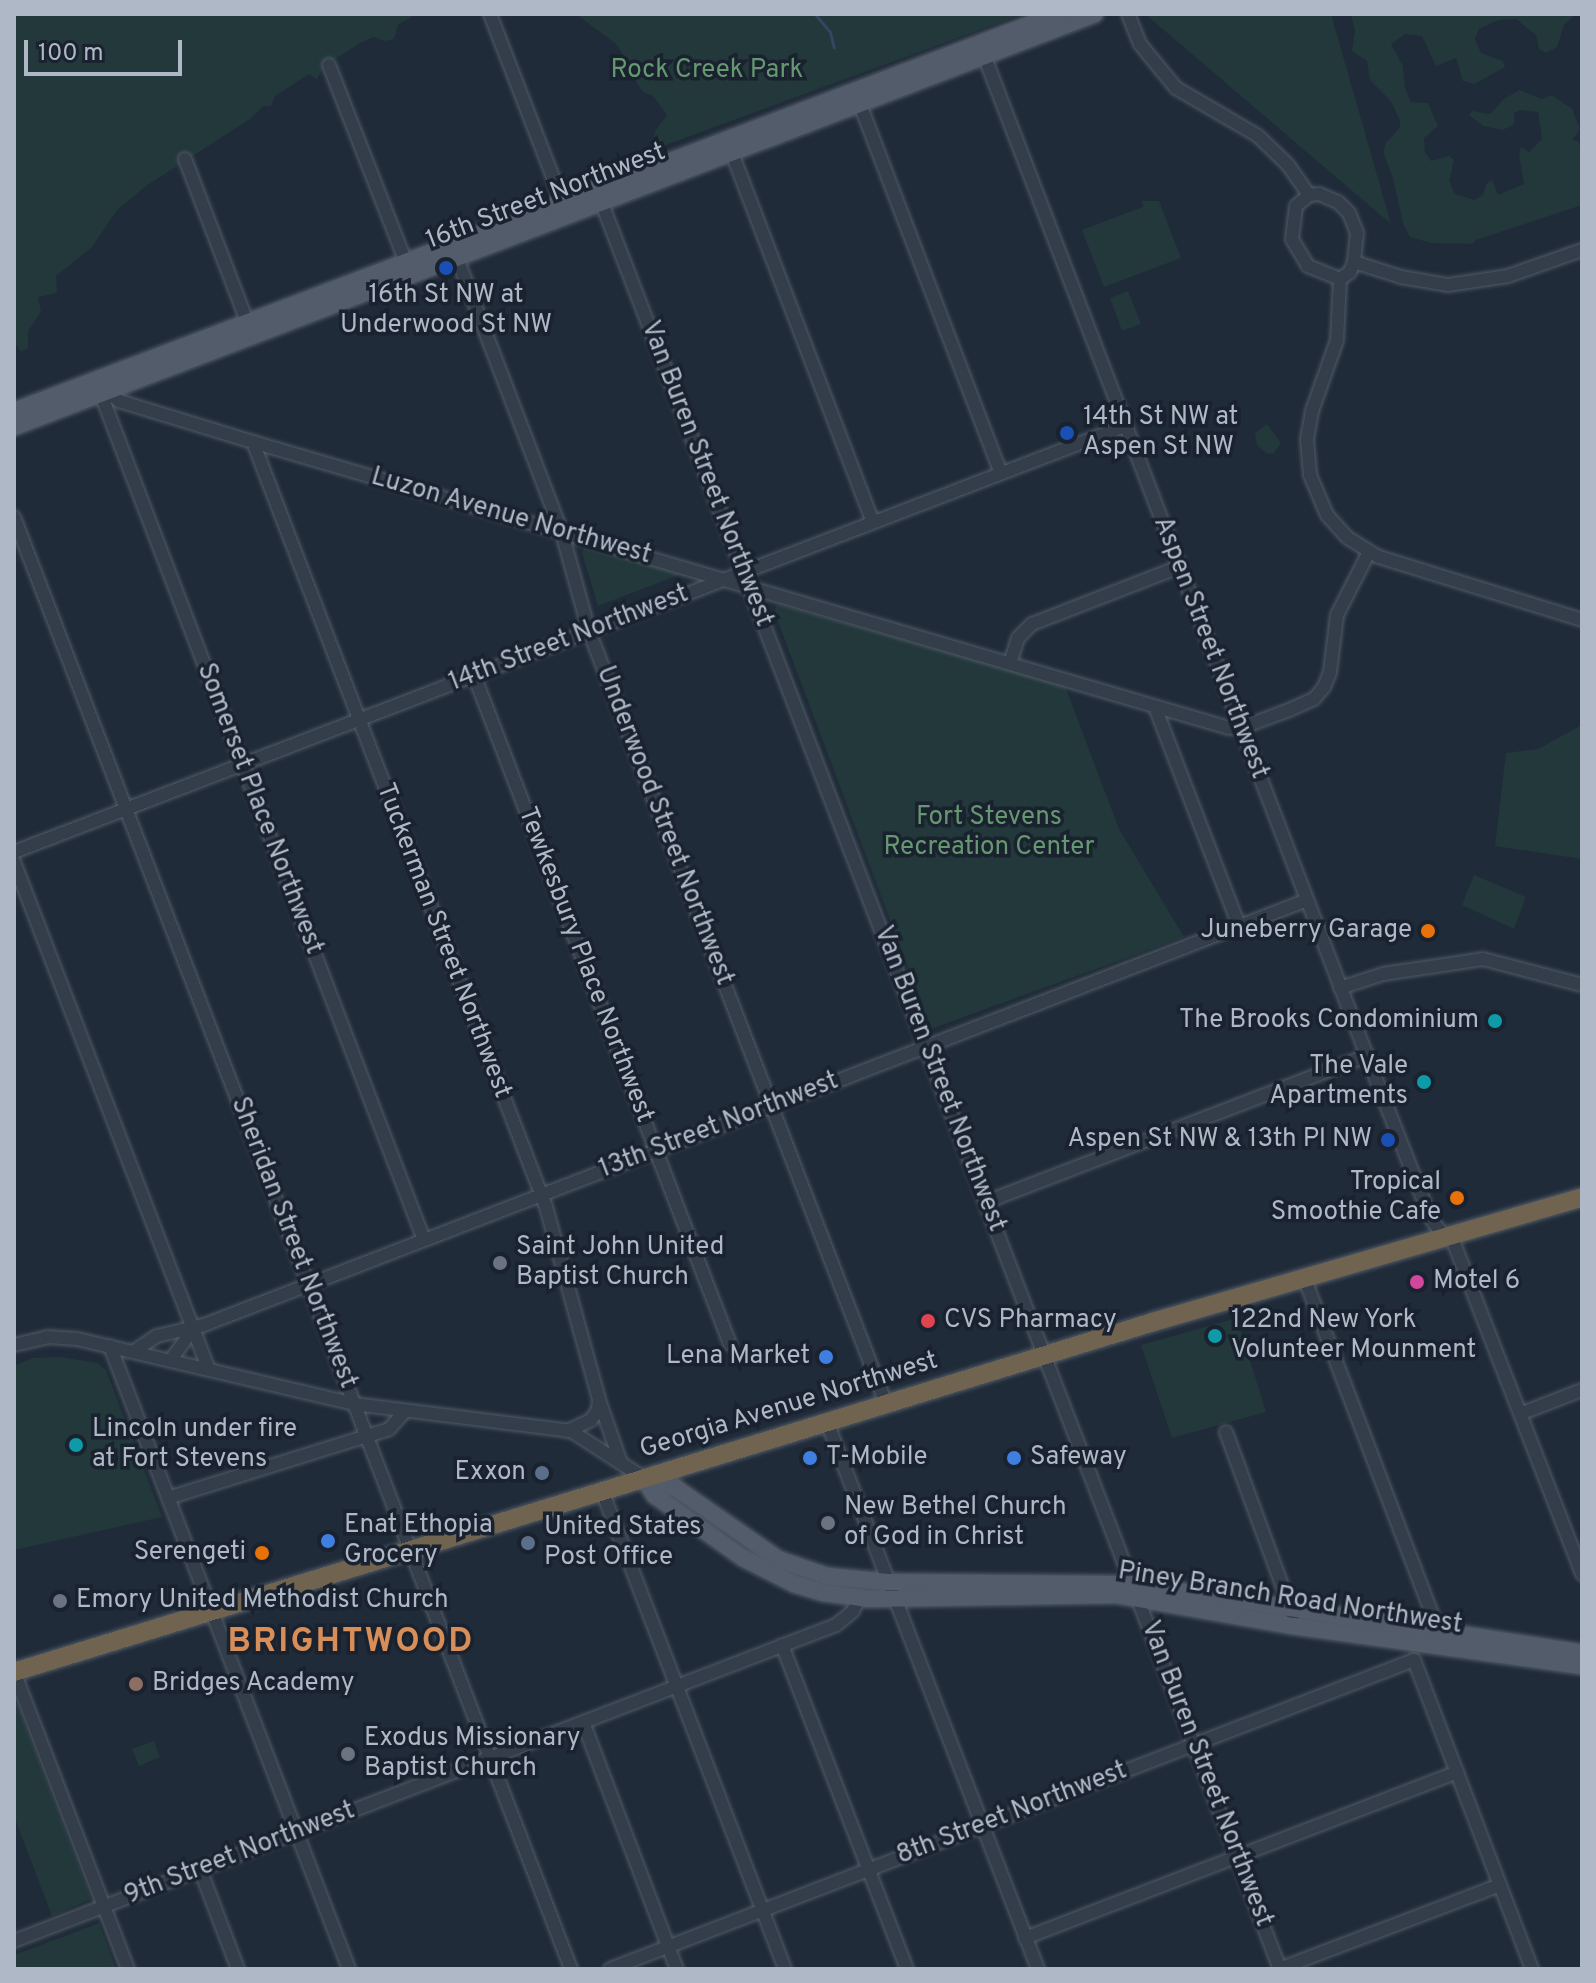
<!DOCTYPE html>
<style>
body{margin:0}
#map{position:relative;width:1596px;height:1983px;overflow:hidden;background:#202b39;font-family:Overpass,sans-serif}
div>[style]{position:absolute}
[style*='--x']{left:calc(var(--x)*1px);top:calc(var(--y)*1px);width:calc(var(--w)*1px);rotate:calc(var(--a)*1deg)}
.green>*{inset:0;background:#22383a}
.stream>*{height:3px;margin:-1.5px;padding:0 1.5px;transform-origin:1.5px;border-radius:1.5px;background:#334762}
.roads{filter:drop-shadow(0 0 2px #515b67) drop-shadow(0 0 2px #515b67)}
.minor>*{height:12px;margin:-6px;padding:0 6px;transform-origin:6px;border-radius:6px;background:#343d4a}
.major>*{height:16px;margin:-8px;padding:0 8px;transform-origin:8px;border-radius:8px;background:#525c6a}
.highway>*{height:18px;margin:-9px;padding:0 9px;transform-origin:9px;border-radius:9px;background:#706350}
.dots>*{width:22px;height:22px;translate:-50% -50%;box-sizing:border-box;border:4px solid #19222e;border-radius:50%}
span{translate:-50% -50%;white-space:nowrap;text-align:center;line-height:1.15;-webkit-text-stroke:7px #19222e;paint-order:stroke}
.park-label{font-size:26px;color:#659870}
.street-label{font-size:26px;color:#aeb8c6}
.poi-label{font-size:26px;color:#aeb8c6}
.left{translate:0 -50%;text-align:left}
.right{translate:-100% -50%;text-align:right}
.district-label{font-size:34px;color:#d78e59;font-weight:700;letter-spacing:2px}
.frame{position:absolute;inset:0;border:16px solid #aeb8c6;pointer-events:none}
.scale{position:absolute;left:24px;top:40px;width:158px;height:36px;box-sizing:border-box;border:4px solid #aeb8c6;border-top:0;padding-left:10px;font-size:24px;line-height:28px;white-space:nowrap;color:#aeb8c6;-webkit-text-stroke:6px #19222e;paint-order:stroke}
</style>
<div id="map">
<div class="green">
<div style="clip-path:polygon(14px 14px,416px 14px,398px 25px,394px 39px,385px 41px,374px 37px,362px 42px,324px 66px,317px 79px,309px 74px,275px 96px,271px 106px,263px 106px,250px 119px,146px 186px,117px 210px,92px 247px,56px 276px,57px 293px,38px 297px,41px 312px,28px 331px,28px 348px,21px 352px,14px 342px)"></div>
<div style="clip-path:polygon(576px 14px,1023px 14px,655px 149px,652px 146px,655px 131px,667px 115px,653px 96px,643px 92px,625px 65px,615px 63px,622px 53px,616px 44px)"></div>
<div style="clip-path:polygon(1145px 14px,1331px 14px,1391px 224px)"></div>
<div style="clip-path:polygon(1351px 14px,1575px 14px,1564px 25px,1557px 47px,1546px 53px,1539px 49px,1536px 35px,1516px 19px,1498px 20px,1479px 29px,1475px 39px,1481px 53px,1503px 61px,1505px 67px,1474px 84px,1463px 81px,1456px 58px,1436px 66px,1422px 36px,1405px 34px,1391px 44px,1403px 66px,1405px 88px,1411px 102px,1428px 103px,1438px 126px,1424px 138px,1425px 152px,1431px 161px,1449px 156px,1454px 160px,1449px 181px,1455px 194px,1474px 200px,1483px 195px,1486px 184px,1492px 180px,1498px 195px,1524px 184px,1519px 155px,1521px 147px,1529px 152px,1542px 139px,1538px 112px,1520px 110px,1514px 113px,1514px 124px,1503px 130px,1483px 126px,1469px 115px,1472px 111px,1490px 114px,1504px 99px,1520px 90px,1542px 99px,1552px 95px,1572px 109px,1580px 129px,1572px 140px,1579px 141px,1582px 161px,1582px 205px,1476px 240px,1473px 244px,1431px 243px,1410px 237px,1403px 223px,1393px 178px,1383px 152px,1386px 143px,1400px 127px,1400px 121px,1391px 101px,1370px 80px,1367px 61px,1352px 51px,1355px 31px)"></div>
<div style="clip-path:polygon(1142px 201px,1159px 201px,1181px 258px,1104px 287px,1082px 230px,1143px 207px)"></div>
<div style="clip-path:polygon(1128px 291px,1141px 324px,1122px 331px,1110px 298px)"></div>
<div style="clip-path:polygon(1267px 424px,1281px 443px,1274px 453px,1267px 454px,1257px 445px,1255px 433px)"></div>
<div style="clip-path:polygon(585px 546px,679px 574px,679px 575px,598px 606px,582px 553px)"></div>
<div style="clip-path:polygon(777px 604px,1065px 686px,1119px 829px,1184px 937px,931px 1029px,774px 611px)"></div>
<div style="clip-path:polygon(1582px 725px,1582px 859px,1495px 846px,1506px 753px,1538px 749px)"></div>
<div style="clip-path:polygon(1474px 875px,1526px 897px,1514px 929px,1462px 905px)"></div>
<div style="clip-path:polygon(1237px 1318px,1266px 1412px,1172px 1438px,1141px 1345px)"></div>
<div style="clip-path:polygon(59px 1357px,98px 1363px,106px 1370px,162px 1517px,14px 1550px,14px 1366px,33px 1358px)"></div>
<div style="clip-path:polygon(14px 1696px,91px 1899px,52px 1916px,14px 1816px)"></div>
<div style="clip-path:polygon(154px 1741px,160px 1757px,139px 1766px,132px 1749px)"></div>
<div style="clip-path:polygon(99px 1923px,116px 1969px,14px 1969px,14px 1955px)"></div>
</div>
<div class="stream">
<div style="--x:815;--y:14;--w:23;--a:50"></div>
<div style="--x:830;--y:32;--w:16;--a:76"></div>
</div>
<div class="roads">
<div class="minor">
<div style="--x:490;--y:14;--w:208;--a:68.9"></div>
<div style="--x:1128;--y:14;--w:32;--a:68"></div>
<div style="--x:1140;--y:44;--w:57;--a:50.7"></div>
<div style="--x:1176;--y:88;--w:95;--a:30.3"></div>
<div style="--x:1258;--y:136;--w:42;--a:44"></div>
<div style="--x:1288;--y:165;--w:37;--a:55"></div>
<div style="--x:982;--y:50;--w:1077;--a:69.06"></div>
<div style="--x:1367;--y:1056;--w:175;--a:68.6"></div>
<div style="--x:1431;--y:1219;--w:20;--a:53"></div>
<div style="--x:329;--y:65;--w:218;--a:68.7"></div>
<div style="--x:858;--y:99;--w:400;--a:69.1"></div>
<div style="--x:730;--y:148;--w:400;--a:69.1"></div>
<div style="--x:185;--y:159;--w:182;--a:69.1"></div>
<div style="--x:1319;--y:194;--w:21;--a:23"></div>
<div style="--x:1338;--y:202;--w:16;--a:45"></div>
<div style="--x:1349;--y:213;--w:22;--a:68"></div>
<div style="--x:1357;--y:233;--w:29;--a:96"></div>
<div style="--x:1354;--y:262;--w:11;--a:112"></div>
<div style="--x:1350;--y:272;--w:12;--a:145"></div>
<div style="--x:1340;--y:279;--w:35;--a:-158"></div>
<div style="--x:1308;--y:266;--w:31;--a:-121"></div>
<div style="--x:1292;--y:239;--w:33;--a:-83"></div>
<div style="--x:1296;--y:206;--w:17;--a:-40"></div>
<div style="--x:1309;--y:195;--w:10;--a:-6"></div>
<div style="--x:599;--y:196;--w:1899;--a:68.99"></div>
<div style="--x:454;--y:250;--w:303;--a:69.1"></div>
<div style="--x:562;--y:533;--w:102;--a:74.6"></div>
<div style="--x:589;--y:631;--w:828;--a:68.98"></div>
<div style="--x:1354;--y:262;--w:49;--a:17.7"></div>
<div style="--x:1401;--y:277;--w:48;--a:9.7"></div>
<div style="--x:1448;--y:285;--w:61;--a:-8.5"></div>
<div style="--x:1508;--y:276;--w:78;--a:-19.4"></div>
<div style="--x:1340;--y:279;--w:61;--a:92.8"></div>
<div style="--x:1337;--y:340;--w:75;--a:109.4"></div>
<div style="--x:1312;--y:411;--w:29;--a:100"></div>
<div style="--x:1307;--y:440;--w:35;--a:85"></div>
<div style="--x:1310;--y:475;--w:43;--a:67"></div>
<div style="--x:1327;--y:515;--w:31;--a:48"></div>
<div style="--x:1348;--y:538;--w:36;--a:32"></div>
<div style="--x:1379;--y:557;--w:213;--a:17.2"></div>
<div style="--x:106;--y:387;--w:15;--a:98"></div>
<div style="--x:104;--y:402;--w:897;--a:69.1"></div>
<div style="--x:107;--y:391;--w:16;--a:40"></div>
<div style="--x:119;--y:401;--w:140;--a:17"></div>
<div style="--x:253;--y:442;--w:1017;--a:16.33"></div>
<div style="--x:1229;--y:728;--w:12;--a:0"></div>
<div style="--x:1241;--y:728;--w:51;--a:-20.6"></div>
<div style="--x:1289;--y:710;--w:27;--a:-24"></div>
<div style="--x:1314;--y:699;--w:16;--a:-50"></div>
<div style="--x:1324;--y:687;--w:16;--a:-68"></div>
<div style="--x:1330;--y:672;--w:57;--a:-83"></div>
<div style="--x:1337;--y:615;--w:71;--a:-63.1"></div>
<div style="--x:253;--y:442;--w:819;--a:69.04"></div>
<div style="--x:546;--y:1207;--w:200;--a:74.6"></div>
<div style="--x:599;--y:1400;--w:10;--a:96"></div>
<div style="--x:598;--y:1410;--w:12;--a:125"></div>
<div style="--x:591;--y:1420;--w:26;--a:155"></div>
<div style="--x:14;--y:517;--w:1555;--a:69.01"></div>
<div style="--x:1010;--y:664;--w:27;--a:-73"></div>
<div style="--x:1018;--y:638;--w:20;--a:-45"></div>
<div style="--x:1032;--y:624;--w:158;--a:-21.2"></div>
<div style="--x:474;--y:675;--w:716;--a:69.06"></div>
<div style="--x:1155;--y:707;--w:235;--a:69"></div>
<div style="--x:14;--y:852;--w:1190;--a:-20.98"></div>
<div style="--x:14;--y:862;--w:544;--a:69"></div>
<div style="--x:1340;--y:988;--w:45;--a:-18"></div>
<div style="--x:1383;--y:974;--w:101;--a:-8.5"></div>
<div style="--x:1483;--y:959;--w:102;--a:14.7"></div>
<div style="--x:986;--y:1202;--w:408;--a:-21"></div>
<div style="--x:1450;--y:1233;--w:366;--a:68.8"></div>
<div style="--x:1304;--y:1277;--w:380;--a:69.2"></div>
<div style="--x:14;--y:1345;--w:35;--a:-13"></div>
<div style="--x:48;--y:1337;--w:29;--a:4"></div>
<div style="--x:77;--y:1339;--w:285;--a:13.2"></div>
<div style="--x:354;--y:1404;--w:219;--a:7.1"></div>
<div style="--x:571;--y:1431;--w:87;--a:32.8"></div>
<div style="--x:110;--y:1346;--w:667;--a:69.01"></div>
<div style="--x:133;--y:1352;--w:29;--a:-34"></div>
<div style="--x:157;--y:1336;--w:48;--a:-13.2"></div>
<div style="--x:204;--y:1325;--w:1182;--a:-21.07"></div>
<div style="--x:170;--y:1361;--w:41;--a:-54"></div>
<div style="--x:599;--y:1400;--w:67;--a:70.8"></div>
<div style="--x:1520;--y:1414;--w:66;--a:-21.2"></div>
<div style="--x:827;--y:1422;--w:586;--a:68.91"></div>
<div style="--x:1226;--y:1432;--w:195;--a:69.9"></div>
<div style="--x:602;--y:1491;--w:512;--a:69.05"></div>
<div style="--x:168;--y:1498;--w:232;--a:-17.3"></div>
<div style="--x:389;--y:1429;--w:24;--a:-48"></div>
<div style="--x:782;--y:1645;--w:347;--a:68.9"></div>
<div style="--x:14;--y:1672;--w:318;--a:69"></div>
<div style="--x:583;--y:1722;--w:264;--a:69.2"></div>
<div style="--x:200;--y:1869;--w:107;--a:69.2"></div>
<div style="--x:1025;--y:1938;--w:463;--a:-21"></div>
<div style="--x:14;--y:1941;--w:881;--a:-21.03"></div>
<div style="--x:836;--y:1625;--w:22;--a:-39"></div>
<div style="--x:853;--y:1611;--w:13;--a:-67"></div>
<div style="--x:610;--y:1969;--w:861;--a:-21.02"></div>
<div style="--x:1414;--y:1660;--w:331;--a:69.1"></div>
<div style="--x:1279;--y:1969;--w:236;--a:-20.8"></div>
</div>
<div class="major">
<div style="--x:14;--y:411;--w:1116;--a:-20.84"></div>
<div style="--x:14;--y:427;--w:1157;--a:-20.91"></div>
<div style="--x:644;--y:1478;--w:20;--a:60"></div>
<div style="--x:654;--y:1495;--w:109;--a:35.3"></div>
<div style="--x:743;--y:1558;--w:57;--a:27"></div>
<div style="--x:794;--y:1584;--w:31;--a:17"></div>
<div style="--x:824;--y:1593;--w:45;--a:7.6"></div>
<div style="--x:869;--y:1599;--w:248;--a:-0.9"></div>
<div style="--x:1117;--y:1595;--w:179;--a:10"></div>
<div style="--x:1293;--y:1626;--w:292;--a:7.9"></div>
<div style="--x:644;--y:1478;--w:34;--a:17"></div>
<div style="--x:676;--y:1488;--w:124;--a:34.8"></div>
<div style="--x:778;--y:1559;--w:52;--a:19.1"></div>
<div style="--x:827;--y:1576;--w:61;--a:5.6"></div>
<div style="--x:888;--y:1582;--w:245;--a:0.5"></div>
<div style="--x:1133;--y:1584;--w:454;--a:8.7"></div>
</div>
<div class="highway">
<div style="--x:14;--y:1672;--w:1192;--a:-17.08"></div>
<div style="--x:1153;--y:1322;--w:447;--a:-16.2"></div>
</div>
</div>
<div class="dots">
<div style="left:446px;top:268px;background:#1a4fb4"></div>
<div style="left:1067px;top:433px;background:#1a4fb4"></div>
<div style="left:1428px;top:931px;background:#e8710a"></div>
<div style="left:1495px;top:1021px;background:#0f9aa8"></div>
<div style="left:1424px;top:1082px;background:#0f9aa8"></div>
<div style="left:1388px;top:1140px;background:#1a4fb4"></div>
<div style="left:1457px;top:1198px;background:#e8710a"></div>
<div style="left:500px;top:1263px;background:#6b7280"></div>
<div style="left:1417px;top:1282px;background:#d1479c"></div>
<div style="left:928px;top:1321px;background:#e0444e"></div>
<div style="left:1215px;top:1336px;background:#0f9aa8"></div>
<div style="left:826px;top:1357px;background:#3f7fe0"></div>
<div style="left:76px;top:1445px;background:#0f9aa8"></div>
<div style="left:810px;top:1458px;background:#3f7fe0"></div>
<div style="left:1014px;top:1458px;background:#3f7fe0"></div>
<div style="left:542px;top:1473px;background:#5c6f8a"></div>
<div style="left:828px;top:1523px;background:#6b7280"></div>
<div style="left:328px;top:1541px;background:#3f7fe0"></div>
<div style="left:528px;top:1543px;background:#5c6f8a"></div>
<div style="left:262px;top:1553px;background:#e8710a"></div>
<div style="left:60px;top:1601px;background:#6b7280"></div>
<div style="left:136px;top:1684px;background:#8d6e63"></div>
<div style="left:348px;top:1754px;background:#6b7280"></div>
</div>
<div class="park-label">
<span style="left:707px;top:71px">Rock Creek Park</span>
<span style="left:989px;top:833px">Fort Stevens<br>Recreation Center</span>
</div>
<div class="street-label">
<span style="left:546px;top:197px;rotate:-21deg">16th Street Northwest</span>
<span style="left:706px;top:474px;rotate:69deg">Van Buren Street Northwest</span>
<span style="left:511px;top:517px;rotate:16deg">Luzon Avenue Northwest</span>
<span style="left:569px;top:639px;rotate:-21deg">14th Street Northwest</span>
<span style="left:1210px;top:648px;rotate:69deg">Aspen Street Northwest</span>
<span style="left:259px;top:809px;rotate:69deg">Somerset Place Northwest</span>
<span style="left:664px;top:826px;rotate:69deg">Underwood Street Northwest</span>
<span style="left:443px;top:941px;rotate:69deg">Tuckerman Street Northwest</span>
<span style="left:585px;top:965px;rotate:69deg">Tewkesbury Place Northwest</span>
<span style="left:939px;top:1079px;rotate:69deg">Van Buren Street Northwest</span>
<span style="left:719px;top:1126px;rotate:-21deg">13th Street Northwest</span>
<span style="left:293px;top:1243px;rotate:69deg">Sheridan Street Northwest</span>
<span style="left:789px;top:1406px;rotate:-17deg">Georgia Avenue Northwest</span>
<span style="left:1290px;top:1599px;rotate:9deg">Piney Branch Road Northwest</span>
<span style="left:1206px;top:1774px;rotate:69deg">Van Buren Street Northwest</span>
<span style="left:1012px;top:1814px;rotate:-21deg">8th Street Northwest</span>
<span style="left:240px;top:1854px;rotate:-21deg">9th Street Northwest</span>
</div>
<div class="poi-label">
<span style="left:446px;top:311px">16th St NW at<br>Underwood St NW</span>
<span class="left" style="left:1083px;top:433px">14th St NW at<br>Aspen St NW</span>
<span class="right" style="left:1412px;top:931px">Juneberry Garage</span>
<span class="right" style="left:1479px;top:1021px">The Brooks Condominium</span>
<span class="right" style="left:1408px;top:1082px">The Vale<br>Apartments</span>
<span class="right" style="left:1372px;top:1140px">Aspen St NW &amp; 13th Pl NW</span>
<span class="right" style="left:1441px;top:1198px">Tropical<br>Smoothie Cafe</span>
<span class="left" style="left:516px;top:1263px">Saint John United<br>Baptist Church</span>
<span class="left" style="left:1433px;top:1282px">Motel 6</span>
<span class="left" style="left:944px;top:1321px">CVS Pharmacy</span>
<span class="left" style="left:1231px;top:1336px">122nd New York<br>Volunteer Mounment</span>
<span class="right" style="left:810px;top:1357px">Lena Market</span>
<span class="left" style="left:92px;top:1445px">Lincoln under fire<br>at Fort Stevens</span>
<span class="left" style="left:826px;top:1458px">T-Mobile</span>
<span class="left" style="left:1030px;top:1458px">Safeway</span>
<span class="right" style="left:526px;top:1473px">Exxon</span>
<span class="left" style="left:844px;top:1523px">New Bethel Church<br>of God in Christ</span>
<span class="left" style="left:344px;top:1541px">Enat Ethopia<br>Grocery</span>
<span class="left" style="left:544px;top:1543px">United States<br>Post Office</span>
<span class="right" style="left:246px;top:1553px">Serengeti</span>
<span class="left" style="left:76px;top:1601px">Emory United Methodist Church</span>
<span class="left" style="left:152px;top:1684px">Bridges Academy</span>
<span class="left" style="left:364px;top:1754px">Exodus Missionary<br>Baptist Church</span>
</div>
<div class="district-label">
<span style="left:351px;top:1643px">BRIGHTWOOD</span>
</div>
<div class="frame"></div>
<div class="scale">100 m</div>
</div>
